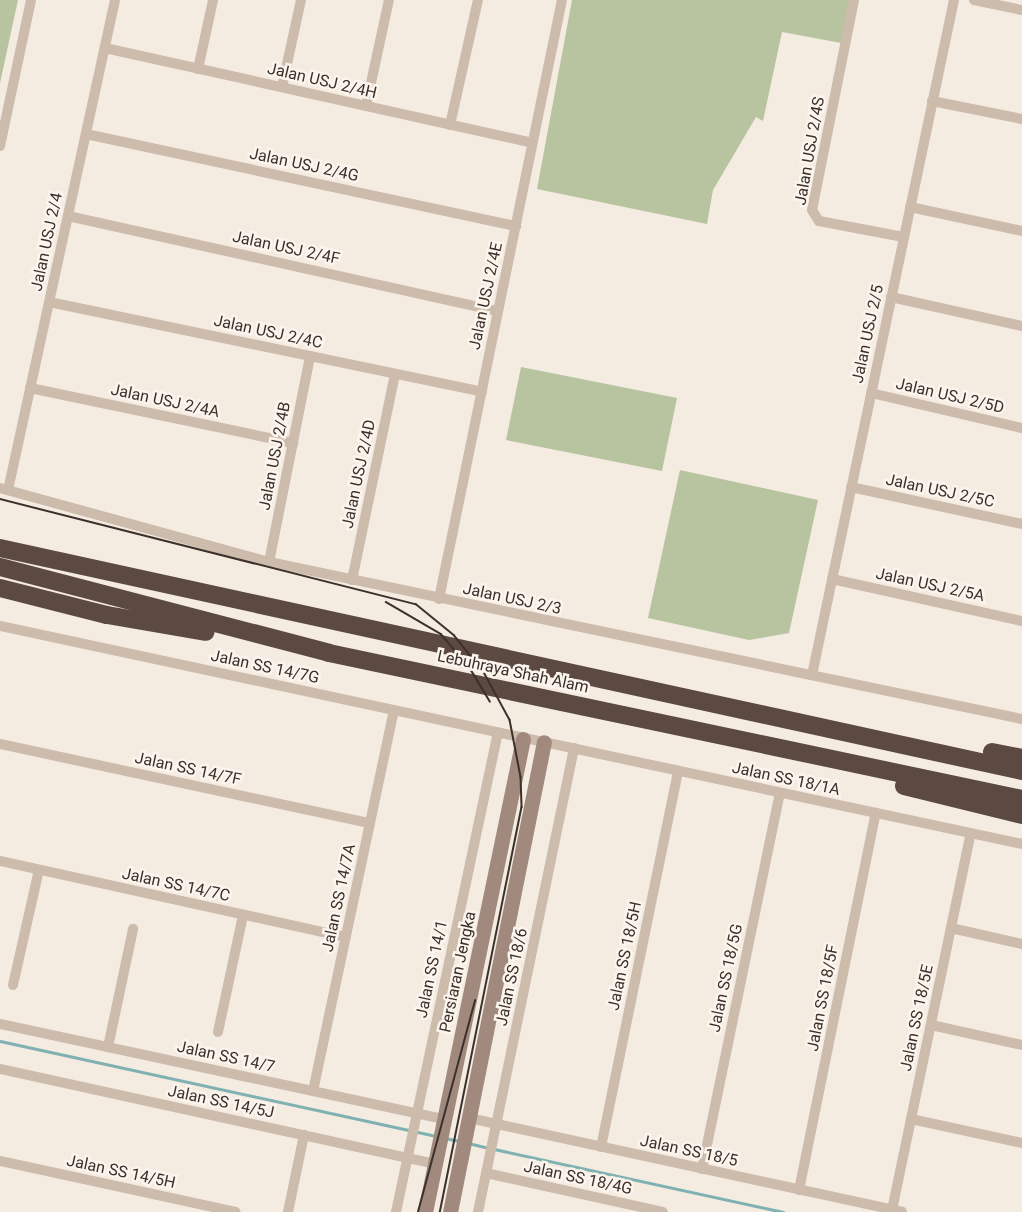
<!DOCTYPE html>
<style>
body{margin:0}
#map{position:relative;width:1022px;height:1212px;overflow:hidden;background:#f4ebe1;font-family:Roboto,sans-serif}
div>[style]{position:absolute}
[style*='--x']{left:calc(var(--x)*1px);top:calc(var(--y)*1px);width:calc(var(--w)*1px);rotate:calc(var(--a)*1deg)}
.green>*{inset:0;background:#b8c4a0}
.stream>*{height:3px;margin:-1.5px;padding:0 1.5px;transform-origin:1.5px;border-radius:1.5px;background:#7fb0b2}
.street>*{height:10px;margin:-5px;padding:0 5px;transform-origin:5px;border-radius:5px;background:#cdbbac}
.secondary>*{height:15px;margin:-7.5px;padding:0 7.5px;transform-origin:7.5px;border-radius:7.5px;background:#a18a7d}
.highway>*{height:18px;margin:-9px;padding:0 9px;transform-origin:9px;border-radius:9px;background:#5c4a42}
.tram>*{height:1.5px;margin:-0.75px;padding:0 0.75px;transform-origin:0.75px;border-radius:0.75px;background:#3b302b}
span{translate:-50% -50%;white-space:nowrap;text-align:center;line-height:1.15;-webkit-text-stroke:5px #fbf5ee;paint-order:stroke}
.street-label{font-size:16px;color:#3b302b}
</style>
<div id="map">
<div class="green">
<div style="clip-path:polygon(0 0,18px 0,0 83px)"></div>
<div style="clip-path:polygon(572px 0,850px 0,841px 43px,782px 32px,763px 121px,756px 117px,713px 190px,707px 224px,537px 189px)"></div>
<div style="clip-path:polygon(521px 367px,677px 398px,662px 471px,506px 440px)"></div>
<div style="clip-path:polygon(680px 470px,818px 500px,789px 633px,749px 640px,648px 618px)"></div>
</div>
<div class="stream">
<div style="--x:0;--y:1041;--w:445;--a:12.3"></div>
<div style="--x:445;--y:1138;--w:14;--a:12"></div>
<div style="--x:468;--y:1143;--w:21;--a:14"></div>
<div style="--x:494;--y:1149;--w:296;--a:12.3"></div>
</div>
<div class="street">
<div style="--x:854;--y:0;--w:214;--a:101.3"></div>
<div style="--x:812;--y:210;--w:13;--a:58"></div>
<div style="--x:819;--y:221;--w:86;--a:10.7"></div>
<div style="--x:974;--y:0;--w:49;--a:11.8"></div>
<div style="--x:105;--y:48;--w:438;--a:12.5"></div>
<div style="--x:198;--y:69;--w:71;--a:-77.7"></div>
<div style="--x:282;--y:87;--w:89;--a:-77.7"></div>
<div style="--x:932;--y:101;--w:92;--a:11.3"></div>
<div style="--x:366;--y:106;--w:108;--a:-77.8"></div>
<div style="--x:450;--y:125;--w:128;--a:-77.4"></div>
<div style="--x:86;--y:134;--w:440;--a:12.1"></div>
<div style="--x:0;--y:146;--w:149;--a:-78"></div>
<div style="--x:910;--y:207;--w:115;--a:12.1"></div>
<div style="--x:68;--y:216;--w:440;--a:12.5"></div>
<div style="--x:891;--y:297;--w:134;--a:12.5"></div>
<div style="--x:49;--y:302;--w:442;--a:11.7"></div>
<div style="--x:30;--y:388;--w:269;--a:11.8"></div>
<div style="--x:871;--y:393;--w:155;--a:13.1"></div>
<div style="--x:851;--y:487;--w:175;--a:12.2"></div>
<div style="--x:0;--y:488;--w:279;--a:15.4"></div>
<div style="--x:269;--y:562;--w:769;--a:11.78"></div>
<div style="--x:8;--y:490;--w:502;--a:-77.68"></div>
<div style="--x:269;--y:562;--w:210;--a:-78.7"></div>
<div style="--x:832;--y:579;--w:195;--a:12.5"></div>
<div style="--x:352;--y:580;--w:210;--a:-78.2"></div>
<div style="--x:439;--y:599;--w:611;--a:-78.4"></div>
<div style="--x:0;--y:626;--w:1045;--a:12.04"></div>
<div style="--x:812;--y:675;--w:690;--a:-78.12"></div>
<div style="--x:0;--y:744;--w:378;--a:12.1"></div>
<div style="--x:0;--y:861;--w:354;--a:12.4"></div>
<div style="--x:951;--y:928;--w:73;--a:12.7"></div>
<div style="--x:13;--y:985;--w:118;--a:-77.3"></div>
<div style="--x:0;--y:1024;--w:455;--a:12.1"></div>
<div style="--x:931;--y:1025;--w:93;--a:12.4"></div>
<div style="--x:218;--y:1032;--w:120;--a:-77.9"></div>
<div style="--x:108;--y:1047;--w:121;--a:-78"></div>
<div style="--x:0;--y:1069;--w:445;--a:12.3"></div>
<div style="--x:313;--y:1091;--w:389;--a:-78"></div>
<div style="--x:469;--y:1118;--w:443;--a:12.2"></div>
<div style="--x:911;--y:1119;--w:114;--a:12.2"></div>
<div style="--x:601;--y:1147;--w:384;--a:-78.4"></div>
<div style="--x:0;--y:1161;--w:241;--a:12.2"></div>
<div style="--x:702;--y:1169;--w:384;--a:-78.3"></div>
<div style="--x:486;--y:1173;--w:181;--a:12.4"></div>
<div style="--x:799;--y:1190;--w:385;--a:-78.5"></div>
<div style="--x:892;--y:1210;--w:385;--a:-78.2"></div>
<div style="--x:288;--y:1212;--w:79;--a:-78.3"></div>
<div style="--x:396;--y:1212;--w:490;--a:-78"></div>
<div style="--x:478;--y:1212;--w:474;--a:-78.3"></div>
</div>
<div class="secondary">
<div style="--x:425;--y:1212;--w:483;--a:-78.3"></div>
<div style="--x:450;--y:1212;--w:479;--a:-78.7"></div>
</div>
<div class="highway">
<div style="--x:0;--y:548;--w:1046;--a:12.31"></div>
<div style="--x:0;--y:567;--w:340;--a:14.6"></div>
<div style="--x:329;--y:653;--w:708;--a:11.9"></div>
<div style="--x:0;--y:588;--w:110;--a:14.2"></div>
<div style="--x:107;--y:615;--w:100;--a:9.7"></div>
<div style="--x:992;--y:752;--w:31;--a:11"></div>
<div style="--x:904;--y:786;--w:122;--a:13.8"></div>
</div>
<div class="tram">
<div style="--x:0;--y:499;--w:429;--a:14.2"></div>
<div style="--x:416;--y:604;--w:49;--a:39.2"></div>
<div style="--x:454;--y:635;--w:50;--a:51.5"></div>
<div style="--x:485;--y:674;--w:52;--a:61.5"></div>
<div style="--x:510;--y:720;--w:58;--a:79.1"></div>
<div style="--x:521;--y:777;--w:30;--a:88"></div>
<div style="--x:522;--y:807;--w:413;--a:101.4"></div>
<div style="--x:386;--y:602;--w:64;--a:30.2"></div>
<div style="--x:441;--y:634;--w:45;--a:49.5"></div>
<div style="--x:470;--y:668;--w:39;--a:59"></div>
<div style="--x:418;--y:1212;--w:219;--a:-74.9"></div>
</div>
<div class="street-label">
<span style="left:322px;top:81px;rotate:13deg">Jalan USJ 2/4H</span>
<span style="left:810px;top:151px;rotate:-80deg">Jalan USJ 2/4S</span>
<span style="left:304px;top:165px;rotate:12deg">Jalan USJ 2/4G</span>
<span style="left:47px;top:242px;rotate:-78deg">Jalan USJ 2/4</span>
<span style="left:286px;top:248px;rotate:12deg">Jalan USJ 2/4F</span>
<span style="left:486px;top:296px;rotate:-78deg">Jalan USJ 2/4E</span>
<span style="left:268px;top:332px;rotate:12deg">Jalan USJ 2/4C</span>
<span style="left:868px;top:334px;rotate:-78deg">Jalan USJ 2/5</span>
<span style="left:950px;top:396px;rotate:13deg">Jalan USJ 2/5D</span>
<span style="left:165px;top:401px;rotate:12deg">Jalan USJ 2/4A</span>
<span style="left:275px;top:456px;rotate:-79deg">Jalan USJ 2/4B</span>
<span style="left:359px;top:474px;rotate:-78deg">Jalan USJ 2/4D</span>
<span style="left:940px;top:491px;rotate:12deg">Jalan USJ 2/5C</span>
<span style="left:930px;top:585px;rotate:12deg">Jalan USJ 2/5A</span>
<span style="left:512px;top:599px;rotate:12deg">Jalan USJ 2/3</span>
<span style="left:265px;top:667px;rotate:12deg">Jalan SS 14/7G</span>
<span style="left:513px;top:672px;rotate:12deg">Lebuhraya Shah Alam</span>
<span style="left:188px;top:769px;rotate:12deg">Jalan SS 14/7F</span>
<span style="left:786px;top:779px;rotate:12deg">Jalan SS 18/1A</span>
<span style="left:176px;top:885px;rotate:12deg">Jalan SS 14/7C</span>
<span style="left:339px;top:898px;rotate:-78deg">Jalan SS 14/7A</span>
<span style="left:625px;top:956px;rotate:-78deg">Jalan SS 18/5H</span>
<span style="left:432px;top:969px;rotate:-78deg">Jalan SS 14/1</span>
<span style="left:458px;top:972px;rotate:-78deg">Persiaran Jengka</span>
<span style="left:512px;top:977px;rotate:-78deg">Jalan SS 18/6</span>
<span style="left:726px;top:978px;rotate:-78deg">Jalan SS 18/5G</span>
<span style="left:823px;top:998px;rotate:-79deg">Jalan SS 18/5F</span>
<span style="left:917px;top:1018px;rotate:-78deg">Jalan SS 18/5E</span>
<span style="left:226px;top:1057px;rotate:12deg">Jalan SS 14/7</span>
<span style="left:221px;top:1102px;rotate:12deg">Jalan SS 14/5J</span>
<span style="left:689px;top:1151px;rotate:12deg">Jalan SS 18/5</span>
<span style="left:121px;top:1172px;rotate:12deg">Jalan SS 14/5H</span>
<span style="left:578px;top:1178px;rotate:12deg">Jalan SS 18/4G</span>
</div>
</div>
